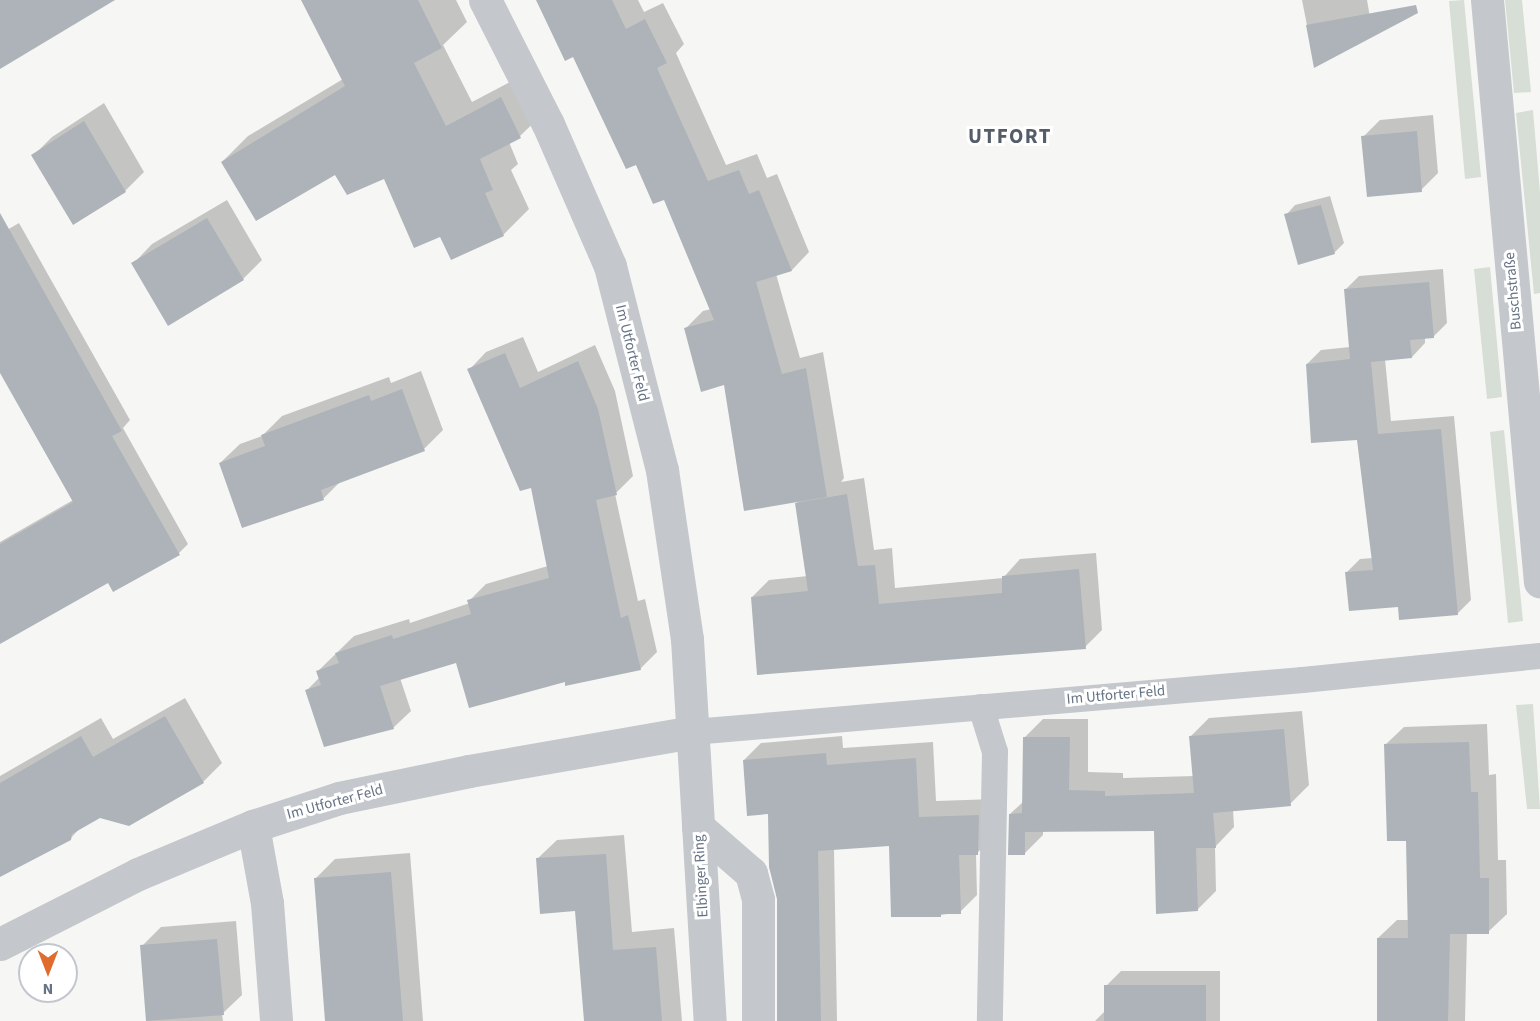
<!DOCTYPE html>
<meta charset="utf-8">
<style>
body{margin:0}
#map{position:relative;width:1540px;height:1021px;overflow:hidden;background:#f6f7f4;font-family:"Source Sans 3",sans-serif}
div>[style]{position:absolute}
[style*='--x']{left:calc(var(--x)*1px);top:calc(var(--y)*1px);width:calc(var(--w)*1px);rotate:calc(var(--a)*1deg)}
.green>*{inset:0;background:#d7ded5}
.shadow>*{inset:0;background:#0003}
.building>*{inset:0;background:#adb3b9}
.lane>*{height:26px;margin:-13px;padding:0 13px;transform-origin:13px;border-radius:13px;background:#c4c7cb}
.street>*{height:33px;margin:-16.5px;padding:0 16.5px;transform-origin:16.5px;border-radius:16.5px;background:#c4c7cb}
span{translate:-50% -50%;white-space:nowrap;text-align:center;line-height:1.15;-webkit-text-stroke:6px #fff;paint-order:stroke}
.street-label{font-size:15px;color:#667384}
.district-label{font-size:21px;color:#545d69;font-weight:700;letter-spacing:1.5px}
.north{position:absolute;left:18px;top:943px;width:60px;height:60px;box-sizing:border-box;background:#fff;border:2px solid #c2c7ce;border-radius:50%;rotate:180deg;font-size:16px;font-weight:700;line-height:24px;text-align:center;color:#667384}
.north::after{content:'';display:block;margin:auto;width:21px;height:27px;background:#df6b2c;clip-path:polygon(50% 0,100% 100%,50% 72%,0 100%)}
</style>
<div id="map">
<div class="green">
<div style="clip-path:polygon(1464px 0,1481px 177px,1465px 179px,1449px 1px)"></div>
<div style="clip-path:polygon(1505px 0,1522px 0,1531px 92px,1514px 93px)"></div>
<div style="clip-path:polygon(1533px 110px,1540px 193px,1540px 293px,1534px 294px,1516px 113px)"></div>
<div style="clip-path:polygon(1490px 267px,1502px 397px,1487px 399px,1474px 269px)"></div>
<div style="clip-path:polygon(1504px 430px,1523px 621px,1508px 623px,1490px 432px)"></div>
<div style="clip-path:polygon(1533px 704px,1540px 809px,1527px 809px,1516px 705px)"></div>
</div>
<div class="shadow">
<div style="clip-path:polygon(307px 0,456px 0,467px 22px,443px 45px,472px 102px,527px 73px,546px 111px,520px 136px,509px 142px,518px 164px,511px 170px,529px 209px,503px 235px,441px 235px,385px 178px,222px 162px,248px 136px,343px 79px)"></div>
<div style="clip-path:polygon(537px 0,638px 0,644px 12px,663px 3px,684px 44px,676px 53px,726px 165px,757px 154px,767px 178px,777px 174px,809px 252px,792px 270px,776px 274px,800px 358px,823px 352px,844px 478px,841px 482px,864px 478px,874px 550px,892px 548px,895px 588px,1003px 578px,1020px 559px,1096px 553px,1102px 630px,1085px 647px,752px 597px,769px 580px,808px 576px,797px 503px,800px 500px,725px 384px,686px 328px,703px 311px,711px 309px,665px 198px,637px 163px,574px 55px)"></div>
<div style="clip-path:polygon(1302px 0,1367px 0,1372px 29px,1315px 66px)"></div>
<div style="clip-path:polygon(104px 103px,144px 172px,125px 191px,33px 156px,52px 137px)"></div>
<div style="clip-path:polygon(1433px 115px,1438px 173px,1421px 190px,1363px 137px,1380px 120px)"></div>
<div style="clip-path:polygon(1330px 196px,1344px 243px,1334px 253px,1286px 215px,1295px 205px)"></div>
<div style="clip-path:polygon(227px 200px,262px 260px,243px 279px,133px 264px,152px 244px)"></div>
<div style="clip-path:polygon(19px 223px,130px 420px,123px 428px,188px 544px,179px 553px,108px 581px,0 642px,0 542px,73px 500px,0 370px,0 234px)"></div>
<div style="clip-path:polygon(1443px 269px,1447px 323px,1433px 337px,1425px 337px,1425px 343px,1412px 357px,1385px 359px,1391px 421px,1454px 416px,1471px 600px,1457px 614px,1399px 606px,1347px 572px,1360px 559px,1373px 558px,1359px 438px,1307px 364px,1321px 350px,1350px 347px,1346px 289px,1359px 276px)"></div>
<div style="clip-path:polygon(523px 337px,538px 372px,595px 345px,615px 391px,633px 476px,615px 494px,638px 601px,645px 599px,657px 652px,640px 669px,566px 680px,457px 661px,400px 678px,411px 711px,393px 728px,307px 690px,319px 678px,317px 672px,354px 636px,409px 619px,410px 623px,470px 603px,469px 601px,486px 584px,548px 566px,532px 486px,469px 370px,486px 352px)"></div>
<div style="clip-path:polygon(421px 371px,443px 430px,424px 449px,341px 481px,324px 498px,243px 526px,220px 463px,240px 444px,262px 436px,282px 416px,389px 377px,391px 383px)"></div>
<div style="clip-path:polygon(185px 698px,222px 763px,203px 782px,100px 816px,81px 827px,70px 839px,0 876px,0 776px,101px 718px,113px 739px)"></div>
<div style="clip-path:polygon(1302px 711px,1309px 785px,1290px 804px,1233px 809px,1234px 827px,1215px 847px,1216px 891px,1197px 910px,1155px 829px,1043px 830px,1043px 835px,1024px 854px,1010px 814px,1024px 801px,1024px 738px,1043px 719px,1088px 719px,1088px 772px,1123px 773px,1123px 778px,1194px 776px,1190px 737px,1209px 718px)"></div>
<div style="clip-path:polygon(1487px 724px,1489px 775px,1496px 774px,1498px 860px,1506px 860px,1507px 914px,1488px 932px,1467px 933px,1465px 1021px,1378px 1021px,1378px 938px,1397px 920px,1409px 920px,1408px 839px,1385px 745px,1404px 727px)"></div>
<div style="clip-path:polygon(842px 736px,843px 748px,933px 742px,936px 801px,995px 799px,994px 837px,976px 854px,977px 895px,960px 912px,941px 915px,890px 844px,834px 849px,837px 1021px,778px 1021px,778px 899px,770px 812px,744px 760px,761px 743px)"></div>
<div style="clip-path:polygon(624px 835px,632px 932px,674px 928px,682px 1021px,585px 1021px,576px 909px,537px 859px,557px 840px)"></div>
<div style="clip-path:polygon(410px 853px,423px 1021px,327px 1021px,316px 878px,335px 859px)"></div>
<div style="clip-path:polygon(236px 921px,242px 995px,222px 1014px,223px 1021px,147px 1021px,142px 946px,161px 927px)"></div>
<div style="clip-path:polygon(1121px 971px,1220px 971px,1220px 1021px,1095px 1021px,1106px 1010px,1106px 986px)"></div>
</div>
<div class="building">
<div style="clip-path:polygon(0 0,115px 0,0 69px)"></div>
<div style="clip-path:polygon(301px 0,418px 0,442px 48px,414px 63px,446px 126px,501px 97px,521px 138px,480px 159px,493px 190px,485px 193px,504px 236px,451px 260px,440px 237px,414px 248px,384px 179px,347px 195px,335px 175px,256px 221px,221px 162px,345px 86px)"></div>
<div style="clip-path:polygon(536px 0,612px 0,626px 29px,645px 19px,667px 63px,657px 68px,708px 181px,739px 170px,749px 194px,759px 190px,792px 271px,756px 282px,782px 374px,806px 368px,827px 497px,744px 511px,724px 385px,701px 392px,684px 328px,714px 320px,664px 200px,653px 204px,636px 165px,626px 169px,573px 57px,565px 61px)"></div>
<div style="clip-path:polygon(1416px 5px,1418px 13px,1314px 68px,1306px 25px)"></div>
<div style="clip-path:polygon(84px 121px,126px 192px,73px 225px,31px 155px)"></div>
<div style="clip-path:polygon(1417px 131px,1422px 192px,1367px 197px,1361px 136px)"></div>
<div style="clip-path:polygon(1321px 205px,1335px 254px,1298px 265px,1284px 214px)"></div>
<div style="clip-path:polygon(0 213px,122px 431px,112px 436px,180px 555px,113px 592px,108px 583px,0 644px,0 544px,73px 502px,0 373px)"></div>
<div style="clip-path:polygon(207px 218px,244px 280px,168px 326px,131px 263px)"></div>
<div style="clip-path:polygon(1429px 282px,1434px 338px,1410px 340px,1412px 358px,1371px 362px,1378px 434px,1441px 429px,1458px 615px,1399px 620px,1398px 607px,1349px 611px,1345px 572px,1373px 570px,1357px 440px,1311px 443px,1306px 364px,1350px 359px,1344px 289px)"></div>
<div style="clip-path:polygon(505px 353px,520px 388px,578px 361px,598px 409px,617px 495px,596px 500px,621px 618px,628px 615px,641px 670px,565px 686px,565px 682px,469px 708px,456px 663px,380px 686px,394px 729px,324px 747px,305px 690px,321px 685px,316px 671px,339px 663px,335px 653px,392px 635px,393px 639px,471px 614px,467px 600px,549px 578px,531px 488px,520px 491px,467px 369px)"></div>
<div style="clip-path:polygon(402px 389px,425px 451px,321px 490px,324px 500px,242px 528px,219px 463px,265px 446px,261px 435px,369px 395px,371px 401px)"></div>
<div style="clip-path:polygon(847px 494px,858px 566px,875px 565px,879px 604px,1002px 593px,1002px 576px,1079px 569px,1086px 649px,757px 675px,751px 597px,808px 591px,795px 503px)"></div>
<div style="clip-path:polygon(165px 716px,204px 783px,129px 826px,100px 818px,72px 834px,71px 840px,0 877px,0 783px,81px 736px,93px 757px)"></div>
<div style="clip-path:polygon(1284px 729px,1291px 806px,1213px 813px,1216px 848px,1196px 848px,1198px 911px,1156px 914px,1154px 831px,1025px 832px,1025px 855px,1008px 855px,1009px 814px,1022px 813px,1023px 737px,1070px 737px,1069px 790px,1105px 791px,1105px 796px,1194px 793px,1189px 736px)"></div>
<div style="clip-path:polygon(1469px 742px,1471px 792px,1478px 792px,1480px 878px,1489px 878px,1489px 934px,1450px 934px,1448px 1021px,1377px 1021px,1377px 938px,1408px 938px,1406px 841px,1387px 841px,1384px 744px)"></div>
<div style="clip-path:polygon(826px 753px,827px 765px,916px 758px,919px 817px,979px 815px,978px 855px,959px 855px,961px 914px,941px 914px,941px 917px,891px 917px,889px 846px,818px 851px,821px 1021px,777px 1021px,777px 899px,769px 867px,768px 814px,747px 816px,743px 760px)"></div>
<div style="clip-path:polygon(606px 854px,613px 950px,656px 947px,662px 1021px,584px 1021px,575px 911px,540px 914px,536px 858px)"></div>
<div style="clip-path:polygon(391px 872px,403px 1021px,325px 1021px,314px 878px)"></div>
<div style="clip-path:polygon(217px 939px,224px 1015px,146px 1021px,140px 945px)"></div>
<div style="clip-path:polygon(1104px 985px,1206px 985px,1206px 1021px,1104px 1021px)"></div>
</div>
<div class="lane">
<div style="--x:981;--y:707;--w:47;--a:72.7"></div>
<div style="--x:995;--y:752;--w:269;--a:91.1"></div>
<div style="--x:693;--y:732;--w:612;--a:-4.87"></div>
<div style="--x:1303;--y:680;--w:238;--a:-5.8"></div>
</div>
<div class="street">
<div style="--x:485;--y:0;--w:139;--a:63.1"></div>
<div style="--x:548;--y:124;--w:155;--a:66.4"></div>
<div style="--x:610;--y:266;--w:211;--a:75.7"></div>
<div style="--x:662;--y:470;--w:171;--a:81.6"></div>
<div style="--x:687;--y:639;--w:383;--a:86.6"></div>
<div style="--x:1487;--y:0;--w:584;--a:84.8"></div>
<div style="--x:253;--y:826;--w:78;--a:79.7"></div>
<div style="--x:267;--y:903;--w:118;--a:85.6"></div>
<div style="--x:698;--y:827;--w:70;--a:41"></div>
<div style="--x:751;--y:873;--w:27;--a:75"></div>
<div style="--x:758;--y:899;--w:122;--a:90"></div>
<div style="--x:0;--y:944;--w:155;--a:-26.9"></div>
<div style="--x:138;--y:874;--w:125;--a:-22.7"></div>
<div style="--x:253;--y:826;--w:90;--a:-18"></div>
<div style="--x:339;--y:798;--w:133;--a:-11.7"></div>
<div style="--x:469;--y:771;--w:227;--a:-9.9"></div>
</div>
<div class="street-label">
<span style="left:1513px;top:291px;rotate:-95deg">Buschstraße</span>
<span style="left:632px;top:353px;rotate:76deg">Im Utforter Feld</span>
<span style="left:1116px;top:695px;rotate:-5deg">Im Utforter Feld</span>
<span style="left:335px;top:802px;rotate:-15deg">Im Utforter Feld</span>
<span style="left:701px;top:876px;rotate:-93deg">Elbinger Ring</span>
</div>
<div class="district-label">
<span style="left:1010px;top:136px">UTFORT</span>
</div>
<div class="north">N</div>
</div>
